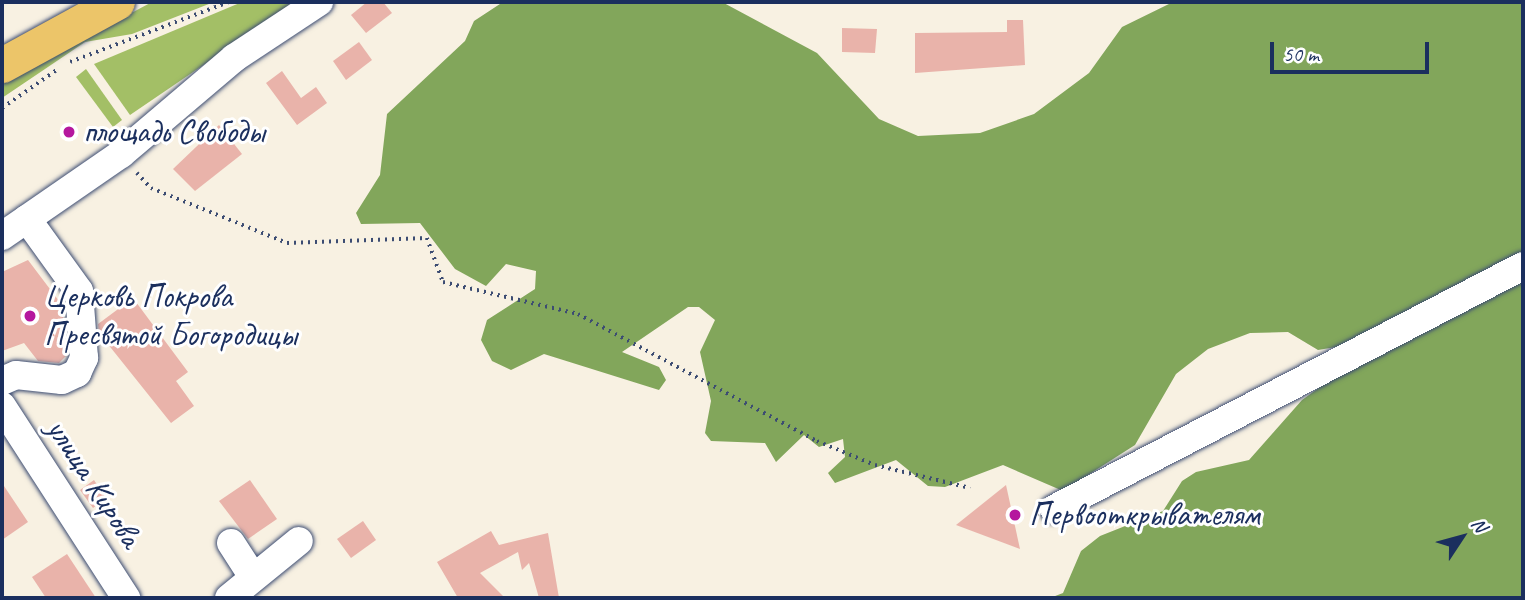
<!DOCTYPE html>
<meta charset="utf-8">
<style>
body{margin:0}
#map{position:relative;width:1525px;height:600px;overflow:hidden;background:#f8f1e2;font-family:Caveat,sans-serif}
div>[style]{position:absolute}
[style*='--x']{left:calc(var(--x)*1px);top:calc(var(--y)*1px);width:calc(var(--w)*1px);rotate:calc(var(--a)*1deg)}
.green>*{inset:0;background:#a3bf66}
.forest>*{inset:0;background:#82a65b}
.building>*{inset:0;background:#e9b3aa}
.path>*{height:3.5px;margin-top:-1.75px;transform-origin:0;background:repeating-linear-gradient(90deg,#3c4c72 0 2px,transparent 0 7px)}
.roads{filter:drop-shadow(0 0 2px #3c4c72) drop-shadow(0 0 2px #3c4c72)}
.minor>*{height:28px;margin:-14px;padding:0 14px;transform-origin:14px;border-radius:14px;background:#fff}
.major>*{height:35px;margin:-17.5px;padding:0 17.5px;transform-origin:17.5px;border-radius:17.5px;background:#ecc569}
.dots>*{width:19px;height:19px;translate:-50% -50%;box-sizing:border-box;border:4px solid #fff;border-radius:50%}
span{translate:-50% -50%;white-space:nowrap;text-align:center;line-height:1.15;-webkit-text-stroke:6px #fff;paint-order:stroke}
.poi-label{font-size:33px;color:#1b2f5e}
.left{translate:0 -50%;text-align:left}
.street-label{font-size:33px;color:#1b2f5e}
.frame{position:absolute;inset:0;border:4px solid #1b2f5e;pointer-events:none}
.north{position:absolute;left:1427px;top:502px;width:70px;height:70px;-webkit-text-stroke:5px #fff;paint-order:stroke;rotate:54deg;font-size:19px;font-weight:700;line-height:28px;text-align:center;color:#1b2f5e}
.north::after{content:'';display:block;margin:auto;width:24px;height:32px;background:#1b2f5e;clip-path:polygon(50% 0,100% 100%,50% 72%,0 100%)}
.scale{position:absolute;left:1270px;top:42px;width:159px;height:32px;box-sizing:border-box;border:4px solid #1b2f5e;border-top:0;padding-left:9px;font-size:21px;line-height:24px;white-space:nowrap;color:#1b2f5e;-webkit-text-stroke:5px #fff;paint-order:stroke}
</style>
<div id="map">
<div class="green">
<div style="clip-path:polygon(152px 2px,214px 2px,132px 34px,85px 42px,2px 98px,2px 82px)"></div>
<div style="clip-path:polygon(242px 2px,296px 2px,130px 115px,94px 64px)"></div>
<div style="clip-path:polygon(86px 69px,122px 120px,113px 127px,76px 77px)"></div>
</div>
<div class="forest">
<div style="clip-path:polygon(503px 2px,722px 2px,817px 53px,879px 119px,918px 136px,980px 133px,1034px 114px,1089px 73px,1122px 27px,1173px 2px,1523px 2px,1523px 252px,1336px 347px,1318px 350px,1288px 332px,1250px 333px,1208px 349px,1176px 374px,1135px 445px,1063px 491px,1003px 465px,945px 487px,928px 486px,896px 460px,835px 483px,828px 473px,845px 457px,843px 439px,819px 447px,804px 435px,776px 462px,765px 443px,711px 441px,705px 433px,711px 401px,700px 352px,715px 320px,699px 307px,688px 307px,622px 352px,659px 367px,666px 380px,659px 390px,544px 354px,511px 370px,492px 361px,481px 340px,487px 320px,535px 289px,536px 271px,506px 264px,486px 286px,455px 269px,420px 223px,361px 224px,356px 213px,380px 175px,387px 114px,465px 41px,474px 21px)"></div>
<div style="clip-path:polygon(1523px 275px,1523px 598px,1050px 598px,1063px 593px,1081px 551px,1100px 536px,1163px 511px,1182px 481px,1196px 472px,1249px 460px,1302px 400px,1327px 382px)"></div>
</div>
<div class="building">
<div style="clip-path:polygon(367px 2px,383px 2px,392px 13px,366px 33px,351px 15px)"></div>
<div style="clip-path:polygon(1007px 20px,1023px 20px,1025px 65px,915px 73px,915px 33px,1007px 32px)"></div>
<div style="clip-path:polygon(842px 28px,877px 29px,875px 53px,842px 52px)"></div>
<div style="clip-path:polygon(359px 42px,372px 60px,346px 80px,333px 61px)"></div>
<div style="clip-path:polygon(282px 71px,301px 98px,316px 87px,327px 103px,297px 125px,266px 83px)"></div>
<div style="clip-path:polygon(219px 125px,242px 154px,195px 191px,173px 169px)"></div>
<div style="clip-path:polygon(28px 260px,62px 305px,67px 355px,59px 363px,38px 361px,24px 343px,2px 351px,2px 272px)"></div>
<div style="clip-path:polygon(133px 298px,188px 372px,176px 381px,194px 406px,171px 423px,99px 333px,98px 324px)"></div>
<div style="clip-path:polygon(94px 480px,106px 498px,93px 508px,80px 490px)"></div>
<div style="clip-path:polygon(250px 480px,277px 519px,248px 539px,219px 501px)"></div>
<div style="clip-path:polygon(2px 483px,28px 522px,2px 540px)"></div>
<div style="clip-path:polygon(1006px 485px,1020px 549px,956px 525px)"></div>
<div style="clip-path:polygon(363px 521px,376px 540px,351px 558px,337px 539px)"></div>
<div style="clip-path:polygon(491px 531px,499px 545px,548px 533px,559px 598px,539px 598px,529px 563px,522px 570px,518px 552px,480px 573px,505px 598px,458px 598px,437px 562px)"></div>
<div style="clip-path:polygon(67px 554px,96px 598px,46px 598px,32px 577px)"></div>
</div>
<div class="path">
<div style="--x:2;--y:2;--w:1;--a:0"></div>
<div style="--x:70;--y:62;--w:170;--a:-20.7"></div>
<div style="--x:2;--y:108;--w:68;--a:-34.9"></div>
<div style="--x:137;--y:173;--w:21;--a:47"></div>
<div style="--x:151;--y:188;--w:147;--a:22"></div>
<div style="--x:287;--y:243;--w:140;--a:-2"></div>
<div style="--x:427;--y:238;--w:47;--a:70"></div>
<div style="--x:443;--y:282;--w:139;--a:13.3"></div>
<div style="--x:578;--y:314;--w:271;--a:28"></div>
<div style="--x:817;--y:441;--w:63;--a:22.5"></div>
<div style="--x:875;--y:465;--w:98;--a:13.6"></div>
</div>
<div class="roads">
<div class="minor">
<div style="--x:2;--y:236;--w:145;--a:-34.6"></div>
<div style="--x:121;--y:154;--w:148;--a:-40.3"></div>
<div style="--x:234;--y:58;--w:102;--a:-33.4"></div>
<div style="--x:2;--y:381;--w:15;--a:-23"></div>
<div style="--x:16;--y:375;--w:46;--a:6.2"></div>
<div style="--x:62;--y:380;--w:17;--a:-25"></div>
<div style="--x:77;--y:373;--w:17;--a:-65"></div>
<div style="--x:84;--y:358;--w:67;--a:-94.3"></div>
<div style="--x:79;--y:291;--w:89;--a:-125.8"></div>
<div style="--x:2;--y:406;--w:229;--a:57.1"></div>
<div style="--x:1054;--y:509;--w:528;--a:-27.39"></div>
<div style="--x:231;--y:543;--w:40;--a:57.1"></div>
<div style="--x:229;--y:598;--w:90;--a:-39.2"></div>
</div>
<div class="major">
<div style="--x:2;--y:65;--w:131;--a:-28.7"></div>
</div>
</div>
<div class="dots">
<div style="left:69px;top:132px;background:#b5179e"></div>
<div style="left:30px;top:316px;background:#b5179e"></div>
<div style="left:1015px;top:515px;background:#b5179e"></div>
</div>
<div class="poi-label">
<span class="left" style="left:83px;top:132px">площадь Свободы</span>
<span class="left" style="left:44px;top:316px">Церковь Покрова<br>Пресвятой Богородицы</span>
<span class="left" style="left:1029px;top:515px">Первооткрывателям</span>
</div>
<div class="street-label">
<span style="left:94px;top:483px;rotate:57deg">улица Кирова</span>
</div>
<div class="frame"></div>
<div class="north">N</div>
<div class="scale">50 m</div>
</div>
